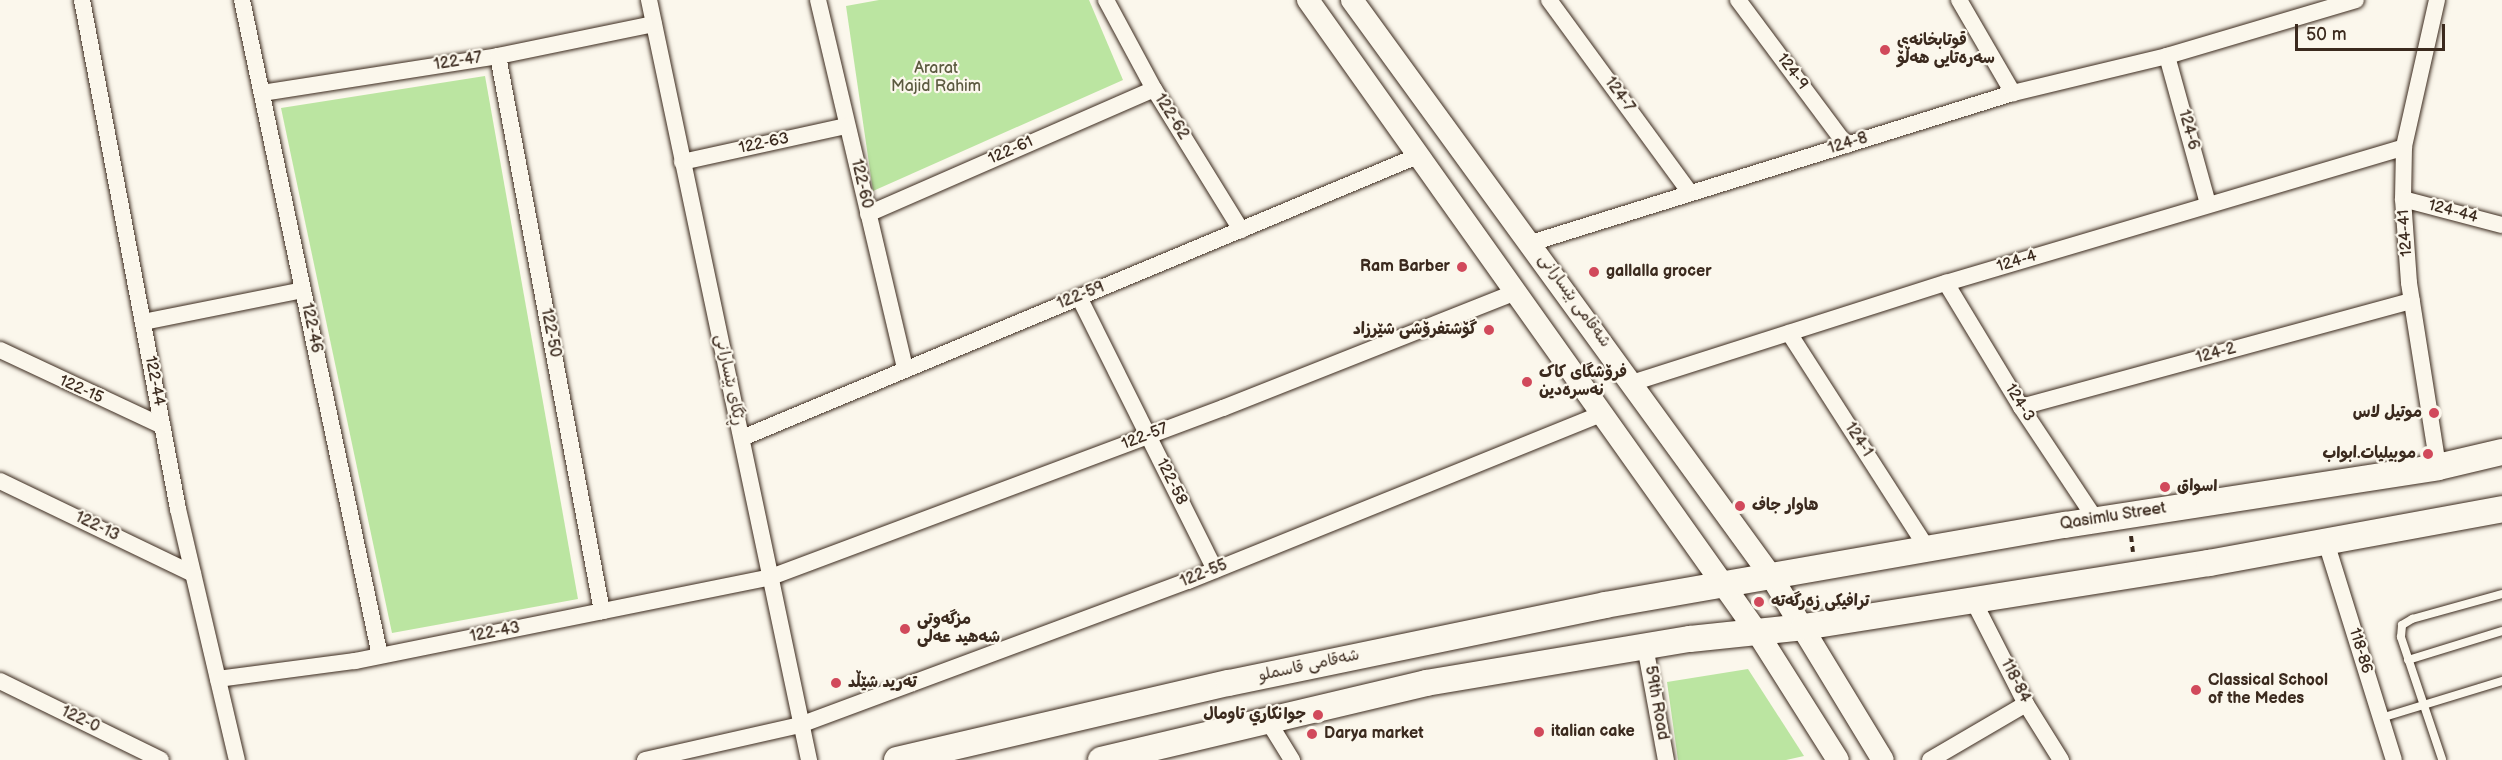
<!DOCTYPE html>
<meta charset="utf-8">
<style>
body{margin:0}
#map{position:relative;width:2502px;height:760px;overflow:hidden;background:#fbf7ec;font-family:"Balsamiq Sans","Playpen Sans Arabic",sans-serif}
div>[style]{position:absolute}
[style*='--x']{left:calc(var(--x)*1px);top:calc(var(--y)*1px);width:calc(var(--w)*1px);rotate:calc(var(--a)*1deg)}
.green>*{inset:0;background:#bbe5a1}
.path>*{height:4px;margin-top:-2px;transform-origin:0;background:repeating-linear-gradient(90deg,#3b2a1e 0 6px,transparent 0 10.5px)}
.roads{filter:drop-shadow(0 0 2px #3b2a1e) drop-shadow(0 0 2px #3b2a1e)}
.lane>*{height:8px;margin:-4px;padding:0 4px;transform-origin:4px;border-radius:4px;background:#fbf7ec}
.street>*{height:16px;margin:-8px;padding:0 8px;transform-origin:8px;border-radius:8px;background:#fbf7ec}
.secondary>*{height:22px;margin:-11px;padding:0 11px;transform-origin:11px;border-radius:11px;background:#fbf7ec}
.primary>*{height:26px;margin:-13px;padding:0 13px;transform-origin:13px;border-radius:13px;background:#fbf7ec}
.dots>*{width:16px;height:16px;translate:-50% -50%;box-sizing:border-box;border:3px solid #fbf7ec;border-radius:50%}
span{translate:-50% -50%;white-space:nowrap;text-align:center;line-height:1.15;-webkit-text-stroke:4.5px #fbf7ec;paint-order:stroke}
.poi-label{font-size:16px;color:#3b2a1e;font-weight:700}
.left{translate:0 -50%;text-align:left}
.right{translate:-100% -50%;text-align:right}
.street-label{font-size:16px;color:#3b2a1e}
.park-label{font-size:16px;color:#5b593f}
.scale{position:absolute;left:2295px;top:24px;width:150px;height:27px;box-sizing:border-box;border:3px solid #3b2a1e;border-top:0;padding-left:8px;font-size:18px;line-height:21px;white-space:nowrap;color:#3b2a1e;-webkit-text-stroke:4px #fbf7ec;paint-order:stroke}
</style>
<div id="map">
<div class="green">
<div style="clip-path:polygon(879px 0,1089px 0,1123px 80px,873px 191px,846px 6px)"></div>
<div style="clip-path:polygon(485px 76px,578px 599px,392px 633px,281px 108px)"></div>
<div style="clip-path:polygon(1748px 669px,1804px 756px,1786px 760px,1678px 760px,1667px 682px)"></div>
</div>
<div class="path">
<div style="--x:2131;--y:536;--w:16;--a:83"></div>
</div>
<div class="roads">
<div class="lane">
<div style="--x:2408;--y:660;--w:98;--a:-17.1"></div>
<div style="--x:2381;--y:718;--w:127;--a:-17"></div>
<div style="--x:2442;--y:759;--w:129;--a:-108.6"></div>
<div style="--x:2401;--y:637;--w:12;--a:-85"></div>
<div style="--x:2402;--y:625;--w:12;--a:-31"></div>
<div style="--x:2412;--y:619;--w:93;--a:-15.5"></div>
</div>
<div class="street">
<div style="--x:82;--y:0;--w:518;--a:79.32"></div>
<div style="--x:178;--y:509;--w:258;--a:76.8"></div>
<div style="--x:242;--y:0;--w:670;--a:78.12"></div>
<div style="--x:649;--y:0;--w:777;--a:78.11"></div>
<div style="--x:818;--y:0;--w:378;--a:76.7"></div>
<div style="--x:1106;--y:0;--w:101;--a:61.7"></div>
<div style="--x:1154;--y:89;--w:166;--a:58.3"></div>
<div style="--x:1549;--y:0;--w:237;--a:53.8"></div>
<div style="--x:1738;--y:0;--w:181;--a:53.3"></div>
<div style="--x:1959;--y:0;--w:108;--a:59.9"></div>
<div style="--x:2437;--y:0;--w:151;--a:102.7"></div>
<div style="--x:2404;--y:147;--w:52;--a:91.1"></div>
<div style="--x:2403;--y:199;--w:84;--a:85.9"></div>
<div style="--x:2409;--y:283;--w:186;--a:81"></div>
<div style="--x:498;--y:56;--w:565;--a:79.39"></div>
<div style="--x:2167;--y:56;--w:154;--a:74.5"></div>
<div style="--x:262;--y:93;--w:239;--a:-8.9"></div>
<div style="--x:498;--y:56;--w:159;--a:-11.6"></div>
<div style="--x:682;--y:162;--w:168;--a:-12.4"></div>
<div style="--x:2403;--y:199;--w:102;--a:14.7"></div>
<div style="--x:868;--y:214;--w:312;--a:-23.6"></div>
<div style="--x:1531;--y:243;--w:505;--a:-17.29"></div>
<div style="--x:2013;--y:93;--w:158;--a:-13.5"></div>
<div style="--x:2167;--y:56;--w:197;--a:-16.5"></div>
<div style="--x:1946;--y:283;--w:145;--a:58.8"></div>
<div style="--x:2021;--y:407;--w:136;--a:56.4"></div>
<div style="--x:1079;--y:297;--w:305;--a:63.5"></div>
<div style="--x:143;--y:322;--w:163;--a:-11.3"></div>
<div style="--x:1789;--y:333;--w:255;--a:57.3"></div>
<div style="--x:0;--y:350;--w:179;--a:25.1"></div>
<div style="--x:1632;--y:383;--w:330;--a:-17.7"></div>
<div style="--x:1946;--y:283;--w:478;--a:-16.5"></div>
<div style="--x:2021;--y:407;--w:405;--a:-15.2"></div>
<div style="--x:742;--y:438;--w:735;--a:-22.66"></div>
<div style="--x:0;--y:481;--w:214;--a:25.7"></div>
<div style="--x:2326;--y:542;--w:228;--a:72.7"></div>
<div style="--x:1973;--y:600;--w:117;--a:63"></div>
<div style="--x:2026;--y:704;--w:66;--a:58"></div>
<div style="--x:1645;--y:646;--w:116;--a:79.6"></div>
<div style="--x:218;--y:679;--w:138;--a:-7.5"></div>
<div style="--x:355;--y:661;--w:424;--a:-11.4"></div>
<div style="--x:771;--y:577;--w:483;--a:-20.5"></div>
<div style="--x:1223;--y:408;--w:315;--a:-21.6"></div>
<div style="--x:0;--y:681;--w:179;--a:26.1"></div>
<div style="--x:1268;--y:721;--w:46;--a:58.4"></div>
<div style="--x:645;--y:760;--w:159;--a:-12.7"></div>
<div style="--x:800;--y:725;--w:414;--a:-20.4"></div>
<div style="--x:1188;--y:581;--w:448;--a:-22"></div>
<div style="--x:1930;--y:760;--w:111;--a:-30.3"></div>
</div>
<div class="secondary">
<div style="--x:1308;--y:0;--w:775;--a:54.61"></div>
<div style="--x:1757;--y:632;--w:151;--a:57.7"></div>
<div style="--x:1352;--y:0;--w:712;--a:53.97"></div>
<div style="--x:1771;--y:576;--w:215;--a:58.7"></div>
</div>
<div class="primary">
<div style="--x:897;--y:760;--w:341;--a:-13.1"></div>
<div style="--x:1229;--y:683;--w:384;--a:-11.7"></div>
<div style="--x:1605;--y:605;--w:467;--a:-9.9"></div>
<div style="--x:2065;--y:525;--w:377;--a:-8.8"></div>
<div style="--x:2438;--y:467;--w:66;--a:-13.2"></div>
<div style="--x:1101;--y:760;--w:334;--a:-13.3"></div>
<div style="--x:1426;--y:683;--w:268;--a:-9.5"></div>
<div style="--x:1690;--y:639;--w:115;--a:-6"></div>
<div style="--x:1804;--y:627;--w:410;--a:-9"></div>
<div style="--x:2209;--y:563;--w:298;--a:-10.4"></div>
</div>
</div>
<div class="dots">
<div style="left:1885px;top:50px;background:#d1495b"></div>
<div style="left:1462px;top:267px;background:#d1495b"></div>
<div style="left:1594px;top:272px;background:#d1495b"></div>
<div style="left:1489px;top:330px;background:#d1495b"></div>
<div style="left:1527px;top:382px;background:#d1495b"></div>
<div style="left:2434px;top:413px;background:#d1495b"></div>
<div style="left:2428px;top:454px;background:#d1495b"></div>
<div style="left:2165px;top:487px;background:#d1495b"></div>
<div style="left:1740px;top:506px;background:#d1495b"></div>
<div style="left:1759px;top:602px;background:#d1495b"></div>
<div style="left:905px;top:629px;background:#d1495b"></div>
<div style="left:836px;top:683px;background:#d1495b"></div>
<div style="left:2196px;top:690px;background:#d1495b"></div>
<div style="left:1318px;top:715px;background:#d1495b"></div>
<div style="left:1539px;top:732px;background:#d1495b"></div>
<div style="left:1312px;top:734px;background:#d1495b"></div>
</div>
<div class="poi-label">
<span class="left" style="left:1897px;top:50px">قوتابخانەی<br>سەرەتایی هەڵۆ</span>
<span class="right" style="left:1450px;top:267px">Ram Barber</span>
<span class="left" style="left:1606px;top:272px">gallalla grocer</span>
<span class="right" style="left:1477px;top:330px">گۆشتفرۆشی شێرزاد</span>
<span class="left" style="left:1539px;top:382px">فرۆشگای کاک<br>نەسرەدین</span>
<span class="right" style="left:2422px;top:413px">موتيل لاس</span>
<span class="right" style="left:2416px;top:454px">موبيليات.ابواب</span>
<span class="left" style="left:2177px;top:487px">اسواق</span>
<span class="left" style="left:1752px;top:506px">هاوار جاف</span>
<span class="left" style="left:1771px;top:602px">ترافیکی زەرگەتە</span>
<span class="left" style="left:917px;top:629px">مزگەوتی<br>شەهید عەلی</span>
<span class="left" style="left:2208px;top:690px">Classical School<br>of the Medes</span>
<span class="left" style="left:848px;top:683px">تەرید شێڵد</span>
<span class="right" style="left:1306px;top:715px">جوانكاري تاومال</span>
<span class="left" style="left:1551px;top:732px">italian cake</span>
<span class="left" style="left:1324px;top:734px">Darya market</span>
</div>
<div class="street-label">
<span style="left:458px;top:62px;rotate:-9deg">122-47</span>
<span style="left:1792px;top:72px;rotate:53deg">124-9</span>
<span style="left:1619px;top:95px;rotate:54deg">124-7</span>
<span style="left:1171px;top:117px;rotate:58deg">122-62</span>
<span style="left:2188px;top:130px;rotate:75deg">124-6</span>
<span style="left:764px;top:144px;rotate:-12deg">122-63</span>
<span style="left:1848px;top:144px;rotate:-17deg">124-8</span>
<span style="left:1011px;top:151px;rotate:-24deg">122-61</span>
<span style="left:861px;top:184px;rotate:77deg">122-60</span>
<span style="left:2453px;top:212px;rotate:15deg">124-44</span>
<span style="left:2406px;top:233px;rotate:-94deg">124-41</span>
<span style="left:2017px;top:262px;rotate:-17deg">124-4</span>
<span style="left:1081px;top:296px;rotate:-22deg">122-59</span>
<span style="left:1574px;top:301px;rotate:54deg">شەقامی بێسارانی</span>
<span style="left:311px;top:328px;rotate:78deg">122-46</span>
<span style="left:550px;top:333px;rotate:79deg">122-50</span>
<span style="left:2216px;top:354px;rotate:-15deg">124-2</span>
<span style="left:729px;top:380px;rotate:78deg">ڕێگای بێسارانی</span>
<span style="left:154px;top:381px;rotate:79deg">122-44</span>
<span style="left:81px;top:390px;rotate:24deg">122-15</span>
<span style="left:2019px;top:403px;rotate:58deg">124-3</span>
<span style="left:1145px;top:437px;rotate:-21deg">122-57</span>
<span style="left:1858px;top:440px;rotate:57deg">124-1</span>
<span style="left:1171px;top:482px;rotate:63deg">122-58</span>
<span style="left:2113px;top:517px;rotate:-9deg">Qasimlu Street</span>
<span style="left:97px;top:527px;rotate:26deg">122-13</span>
<span style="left:1204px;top:574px;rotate:-22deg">122-55</span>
<span style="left:495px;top:633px;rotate:-11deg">122-43</span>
<span style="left:2360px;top:651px;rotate:73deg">118-86</span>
<span style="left:1309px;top:666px;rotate:-12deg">شەقامی قاسملو</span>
<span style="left:2015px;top:681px;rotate:63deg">118-84</span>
<span style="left:1656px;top:703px;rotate:80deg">59th Road</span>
<span style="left:80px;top:720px;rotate:26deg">122-0</span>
</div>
<div class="park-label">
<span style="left:936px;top:78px">Ararat<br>Majid Rahim</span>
</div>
<div class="scale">50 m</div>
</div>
